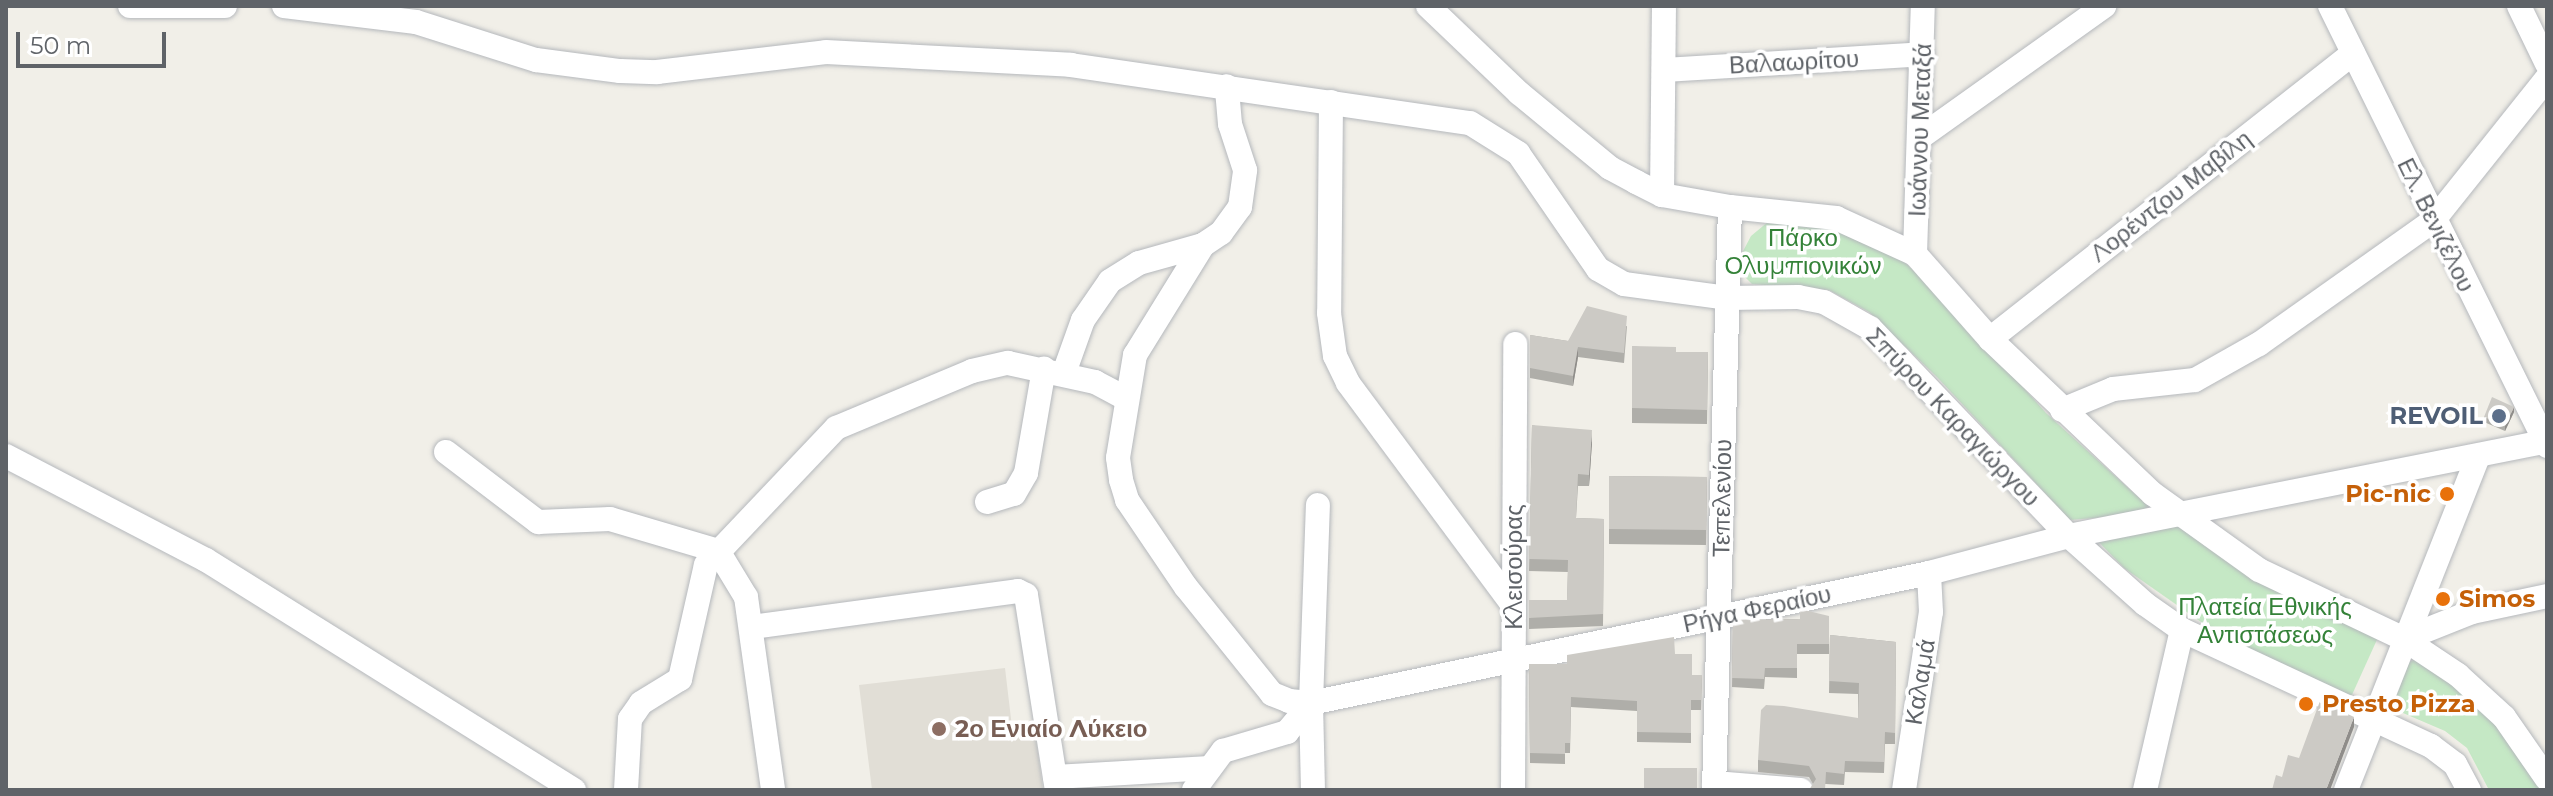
<!DOCTYPE html>
<meta charset="utf-8">
<style>
body{margin:0}
#map{position:relative;width:2553px;height:796px;overflow:hidden;background:#f1efe8;font-family:Montserrat,sans-serif}
div>[style]{position:absolute}
[style*='--x']{left:calc(var(--x)*1px);top:calc(var(--y)*1px);width:calc(var(--w)*1px);rotate:calc(var(--a)*1deg)}
.education>*{inset:0;background:#e1ded6}
.green>*{inset:0;background:#c5e8c5}
.roads{filter:drop-shadow(0 0 2px #b5b8bc) drop-shadow(0 0 2px #b5b8bc)}
.minor>*{height:24px;margin:-12px;padding:0 12px;transform-origin:12px;border-radius:12px;background:#fff}
.wall>*{inset:0;background:#afaea9}
.shaded-wall>*{inset:0;background:#8f8d8a}
.building>*{inset:0;background:#cccac5}
.dots>*{width:22px;height:22px;translate:-50% -50%;box-sizing:border-box;border:4px solid #fff;border-radius:50%}
span{translate:-50% -50%;white-space:nowrap;text-align:center;line-height:1.15;-webkit-text-stroke:7px #fff;paint-order:stroke}
.street-label{font-size:24px;color:#5f6368}
.park-label{font-size:24px;color:#348238}
.service-label{font-size:24px;color:#4e5e75;font-weight:700}
.right{translate:-100% -50%;text-align:right}
.food-label{font-size:24px;color:#c56008;font-weight:700}
.left{translate:0 -50%;text-align:left}
.education-label{font-size:24px;color:#785e54;font-weight:700}
.frame{position:absolute;inset:0;border:8px solid #5f6368;pointer-events:none}
.scale{position:absolute;left:16px;top:32px;width:150px;height:36px;box-sizing:border-box;border:4px solid #5f6368;border-top:0;padding-left:10px;font-size:24px;line-height:28px;white-space:nowrap;color:#5f6368;-webkit-text-stroke:6px #fff;paint-order:stroke}
</style>
<div id="map">
<div class="education">
<div style="clip-path:polygon(1005px 668px,1012px 727px,1035px 731px,1043px 790px,872px 790px,859px 685px)"></div>
</div>
<div class="green">
<div style="clip-path:polygon(1803px 215px,1898px 257px,1937px 290px,2046px 413px,2148px 506px,2142px 514px,2070px 520px,1937px 377px,1869px 312px,1829px 290px,1752px 284px,1742px 274px,1741px 255px,1751px 236px,1769px 221px)"></div>
<div style="clip-path:polygon(2187px 522px,2380px 633px,2351px 697px,2251px 657px,2124px 568px,2092px 535px)"></div>
<div style="clip-path:polygon(2419px 658px,2489px 711px,2545px 790px,2489px 790px,2467px 748px,2445px 731px,2389px 707px,2407px 663px)"></div>
</div>
<div class="roads">
<div class="minor">
<div style="--x:130;--y:6;--w:95;--a:0"></div>
<div style="--x:284;--y:6;--w:133;--a:6.9"></div>
<div style="--x:416;--y:22;--w:126;--a:17.6"></div>
<div style="--x:536;--y:60;--w:85;--a:7.5"></div>
<div style="--x:620;--y:71;--w:37;--a:2"></div>
<div style="--x:657;--y:72;--w:170;--a:-6.7"></div>
<div style="--x:826;--y:52;--w:245;--a:3"></div>
<div style="--x:1071;--y:65;--w:403;--a:8.3"></div>
<div style="--x:1470;--y:123;--w:57;--a:32"></div>
<div style="--x:1518;--y:153;--w:141;--a:55.4"></div>
<div style="--x:1598;--y:269;--w:30;--a:30"></div>
<div style="--x:1624;--y:284;--w:104;--a:7.7"></div>
<div style="--x:1727;--y:298;--w:71;--a:-0.8"></div>
<div style="--x:1798;--y:297;--w:26;--a:11"></div>
<div style="--x:1824;--y:302;--w:53;--a:29.5"></div>
<div style="--x:1870;--y:328;--w:288;--a:46.3"></div>
<div style="--x:2069;--y:536;--w:102;--a:41.8"></div>
<div style="--x:2145;--y:604;--w:45;--a:35.1"></div>
<div style="--x:2182;--y:630;--w:275;--a:25"></div>
<div style="--x:2431;--y:746;--w:30;--a:37"></div>
<div style="--x:2455;--y:764;--w:30;--a:62"></div>
<div style="--x:1428;--y:6;--w:126;--a:43.7"></div>
<div style="--x:1519;--y:93;--w:118;--a:39.5"></div>
<div style="--x:1610;--y:168;--w:30;--a:28"></div>
<div style="--x:1636;--y:182;--w:29;--a:27"></div>
<div style="--x:1662;--y:195;--w:69;--a:10"></div>
<div style="--x:1730;--y:207;--w:107;--a:5.9"></div>
<div style="--x:1836;--y:218;--w:87;--a:24.5"></div>
<div style="--x:1915;--y:254;--w:113;--a:48.6"></div>
<div style="--x:1990;--y:339;--w:225;--a:43.6"></div>
<div style="--x:2153;--y:494;--w:130;--a:35.6"></div>
<div style="--x:2259;--y:570;--w:161;--a:25.4"></div>
<div style="--x:2404;--y:639;--w:65;--a:33.7"></div>
<div style="--x:2458;--y:675;--w:62;--a:42.4"></div>
<div style="--x:2504;--y:717;--w:75;--a:55.3"></div>
<div style="--x:2330;--y:6;--w:491;--a:63.7"></div>
<div style="--x:2519;--y:6;--w:64;--a:64.2"></div>
<div style="--x:1664;--y:70;--w:259;--a:-3.5"></div>
<div style="--x:1331;--y:102;--w:211;--a:90.5"></div>
<div style="--x:1329;--y:313;--w:43;--a:82.1"></div>
<div style="--x:1335;--y:356;--w:30;--a:64"></div>
<div style="--x:1348;--y:383;--w:277;--a:53.4"></div>
<div style="--x:1922;--y:136;--w:224;--a:-35.5"></div>
<div style="--x:1662;--y:195;--w:189;--a:-89.4"></div>
<div style="--x:1203;--y:245;--w:129;--a:121.7"></div>
<div style="--x:1135;--y:355;--w:104;--a:99.4"></div>
<div style="--x:1118;--y:458;--w:22;--a:82"></div>
<div style="--x:1121;--y:480;--w:21;--a:73"></div>
<div style="--x:1127;--y:500;--w:105;--a:55.9"></div>
<div style="--x:1186;--y:587;--w:137;--a:51.2"></div>
<div style="--x:1272;--y:694;--w:18;--a:22"></div>
<div style="--x:1289;--y:701;--w:22;--a:5"></div>
<div style="--x:1311;--y:703;--w:198;--a:-88"></div>
<div style="--x:1915;--y:254;--w:248;--a:-88.2"></div>
<div style="--x:1990;--y:339;--w:462;--a:-38.2"></div>
<div style="--x:1064;--y:373;--w:56;--a:-70.3"></div>
<div style="--x:1083;--y:320;--w:47;--a:-55.3"></div>
<div style="--x:1110;--y:281;--w:34;--a:-32"></div>
<div style="--x:1139;--y:263;--w:66;--a:-15.7"></div>
<div style="--x:1203;--y:245;--w:22;--a:-34"></div>
<div style="--x:1221;--y:233;--w:32;--a:-54"></div>
<div style="--x:1240;--y:207;--w:37;--a:-82"></div>
<div style="--x:1245;--y:170;--w:48;--a:-108.1"></div>
<div style="--x:1230;--y:124;--w:38;--a:-95"></div>
<div style="--x:2062;--y:410;--w:55;--a:-22.4"></div>
<div style="--x:2113;--y:389;--w:82;--a:-6.3"></div>
<div style="--x:2195;--y:380;--w:73;--a:-29.4"></div>
<div style="--x:2259;--y:344;--w:213;--a:-35.3"></div>
<div style="--x:2433;--y:221;--w:183;--a:-51.4"></div>
<div style="--x:446;--y:452;--w:116;--a:37.3"></div>
<div style="--x:538;--y:522;--w:72;--a:-2.4"></div>
<div style="--x:610;--y:519;--w:113;--a:16.5"></div>
<div style="--x:718;--y:551;--w:54;--a:58.7"></div>
<div style="--x:746;--y:597;--w:195;--a:82"></div>
<div style="--x:6;--y:456;--w:225;--a:27.5"></div>
<div style="--x:206;--y:560;--w:434;--a:32"></div>
<div style="--x:987;--y:502;--w:28;--a:-17"></div>
<div style="--x:1014;--y:494;--w:24;--a:-60"></div>
<div style="--x:1026;--y:473;--w:106;--a:-80.2"></div>
<div style="--x:752;--y:627;--w:268;--a:-7.7"></div>
<div style="--x:1018;--y:591;--w:9;--a:27"></div>
<div style="--x:1026;--y:595;--w:197;--a:81"></div>
<div style="--x:2404;--y:639;--w:73;--a:-21.7"></div>
<div style="--x:2472;--y:612;--w:77;--a:-12"></div>
<div style="--x:1311;--y:703;--w:87;--a:88.7"></div>
<div style="--x:1055;--y:777;--w:155;--a:-3.3"></div>
<div style="--x:1714;--y:783;--w:87;--a:4.6"></div>
<div style="--x:626;--y:790;--w:71;--a:-86.8"></div>
<div style="--x:630;--y:719;--w:19;--a:-55"></div>
<div style="--x:641;--y:703;--w:46;--a:-31.6"></div>
<div style="--x:680;--y:679;--w:117;--a:-77.2"></div>
<div style="--x:706;--y:565;--w:189;--a:-46.5"></div>
<div style="--x:836;--y:428;--w:147;--a:-22.7"></div>
<div style="--x:972;--y:371;--w:37;--a:-13"></div>
<div style="--x:1008;--y:363;--w:89;--a:12.3"></div>
<div style="--x:1095;--y:382;--w:36;--a:28"></div>
<div style="--x:1194;--y:790;--w:49;--a:-53.4"></div>
<div style="--x:1223;--y:751;--w:67;--a:-16.5"></div>
<div style="--x:1287;--y:732;--w:38;--a:-50"></div>
<div style="--x:1311;--y:703;--w:632;--a:-11.88"></div>
<div style="--x:1929;--y:573;--w:145;--a:-14.8"></div>
<div style="--x:2069;--y:536;--w:487;--a:-11.2"></div>
<div style="--x:1513;--y:790;--w:446;--a:-89.7"></div>
<div style="--x:1714;--y:790;--w:583;--a:-88.43"></div>
<div style="--x:1904;--y:790;--w:180;--a:-81.4"></div>
<div style="--x:1931;--y:612;--w:39;--a:-93"></div>
<div style="--x:2145;--y:790;--w:164;--a:-77"></div>
<div style="--x:2346;--y:790;--w:358;--a:-68.4"></div>
</div>
</div>
<div class="wall">
<div style="clip-path:polygon(1627px 326px,1624px 363px,1578px 357px,1573px 386px,1530px 378px,1530px 335px,1568px 341px)"></div>
<div style="clip-path:polygon(1632px 346px,1676px 352px,1708px 352px,1707px 424px,1632px 423px)"></div>
<div style="clip-path:polygon(2514px 412px,2505px 431px,2484px 422px,2484px 417px)"></div>
<div style="clip-path:polygon(1532px 425px,1592px 442px,1589px 486px,1578px 486px,1576px 518px,1604px 519px,1603px 626px,1529px 629px,1529px 618px,1567px 600px,1568px 572px,1529px 571px)"></div>
<div style="clip-path:polygon(1609px 476px,1707px 477px,1706px 545px,1609px 544px)"></div>
<div style="clip-path:polygon(1829px 616px,1829px 654px,1797px 654px,1797px 678px,1765px 677px,1764px 689px,1732px 687px,1733px 620px,1800px 619px)"></div>
<div style="clip-path:polygon(1830px 635px,1896px 642px,1895px 744px,1885px 744px,1884px 773px,1845px 772px,1844px 785px,1826px 784px,1813px 784px,1809px 777px,1758px 772px,1758px 760px,1858px 718px,1858px 694px,1829px 693px)"></div>
<div style="clip-path:polygon(1675px 654px,1692px 675px,1702px 675px,1701px 710px,1691px 710px,1691px 743px,1637px 742px,1637px 711px,1571px 707px,1570px 753px,1565px 753px,1565px 764px,1530px 763px,1529px 664px,1567px 664px)"></div>
</div>
<div class="shaded-wall">
<div style="clip-path:polygon(1578px 347px,1578px 357px,1573px 386px,1573px 376px)"></div>
<div style="clip-path:polygon(2514px 407px,2514px 412px,2505px 431px,2505px 426px)"></div>
<div style="clip-path:polygon(1592px 430px,1592px 442px,1589px 486px,1589px 475px)"></div>
<div style="clip-path:polygon(2354px 717px,2354px 727px,2330px 790px,2326px 790px)"></div>
</div>
<div class="building">
<div style="clip-path:polygon(1587px 306px,1627px 316px,1624px 353px,1578px 347px,1573px 376px,1530px 368px,1530px 335px,1568px 341px)"></div>
<div style="clip-path:polygon(1632px 346px,1676px 347px,1676px 352px,1708px 352px,1707px 410px,1632px 408px)"></div>
<div style="clip-path:polygon(2492px 397px,2514px 407px,2505px 426px,2484px 417px)"></div>
<div style="clip-path:polygon(1532px 425px,1592px 430px,1589px 475px,1578px 474px,1576px 518px,1604px 519px,1603px 614px,1529px 618px,1529px 600px,1567px 600px,1568px 560px,1529px 559px)"></div>
<div style="clip-path:polygon(1609px 476px,1707px 477px,1706px 530px,1609px 529px)"></div>
<div style="clip-path:polygon(1800px 609px,1829px 616px,1829px 644px,1797px 644px,1797px 668px,1765px 668px,1764px 679px,1732px 678px,1733px 620px,1800px 619px)"></div>
<div style="clip-path:polygon(1830px 635px,1896px 642px,1895px 733px,1885px 732px,1884px 762px,1845px 761px,1844px 774px,1826px 772px,1825px 790px,1809px 790px,1816px 779px,1809px 766px,1758px 760px,1761px 710px,1766px 705px,1784px 706px,1858px 718px,1859px 683px,1829px 681px)"></div>
<div style="clip-path:polygon(1674px 637px,1675px 654px,1692px 654px,1692px 675px,1702px 675px,1701px 700px,1691px 700px,1691px 733px,1637px 732px,1637px 701px,1571px 697px,1570px 743px,1565px 743px,1565px 754px,1530px 753px,1529px 664px,1567px 664px,1567px 655px)"></div>
<div style="clip-path:polygon(2320px 701px,2354px 717px,2326px 790px,2272px 790px,2276px 775px,2282px 777px,2288px 755px,2299px 758px)"></div>
<div style="clip-path:polygon(1644px 768px,1697px 768px,1697px 790px,1644px 790px)"></div>
</div>
<div class="dots">
<div style="left:2499px;top:416px;background:#5c6f8a"></div>
<div style="left:2447px;top:494px;background:#e8710a"></div>
<div style="left:2443px;top:599px;background:#e8710a"></div>
<div style="left:2306px;top:704px;background:#e8710a"></div>
<div style="left:939px;top:729px;background:#8d6e63"></div>
</div>
<div class="street-label">
<span style="left:1794px;top:62px;rotate:-3deg">Βαλαωρίτου</span>
<span style="left:1920px;top:130px;rotate:-88deg">Ιωάννου Μεταξά</span>
<span style="left:2171px;top:196px;rotate:-38deg">Λορέντζου Μαβίλη</span>
<span style="left:2436px;top:225px;rotate:64deg">Ελ. Βενιζέλου</span>
<span style="left:1953px;top:417px;rotate:46deg">Σπύρου Καραγιώργου</span>
<span style="left:1722px;top:498px;rotate:-89deg">Τεπελενίου</span>
<span style="left:1514px;top:567px;rotate:-90deg">Κλεισούρας</span>
<span style="left:1757px;top:609px;rotate:-12deg">Ρήγα Φεραίου</span>
<span style="left:1920px;top:682px;rotate:-81deg">Καλαμά</span>
</div>
<div class="park-label">
<span style="left:1803px;top:252px">Πάρκο<br>Ολυμπιονικών</span>
<span style="left:2265px;top:621px">Πλατεία Εθνικής<br>Αντιστάσεως</span>
</div>
<div class="service-label">
<span class="right" style="left:2483px;top:416px">REVOIL</span>
</div>
<div class="food-label">
<span class="right" style="left:2431px;top:494px">Pic-nic</span>
<span class="left" style="left:2459px;top:599px">Simos</span>
<span class="left" style="left:2322px;top:704px">Presto Pizza</span>
</div>
<div class="education-label">
<span class="left" style="left:955px;top:729px">2ο Ενιαίο Λύκειο</span>
</div>
<div class="frame"></div>
<div class="scale">50 m</div>
</div>
